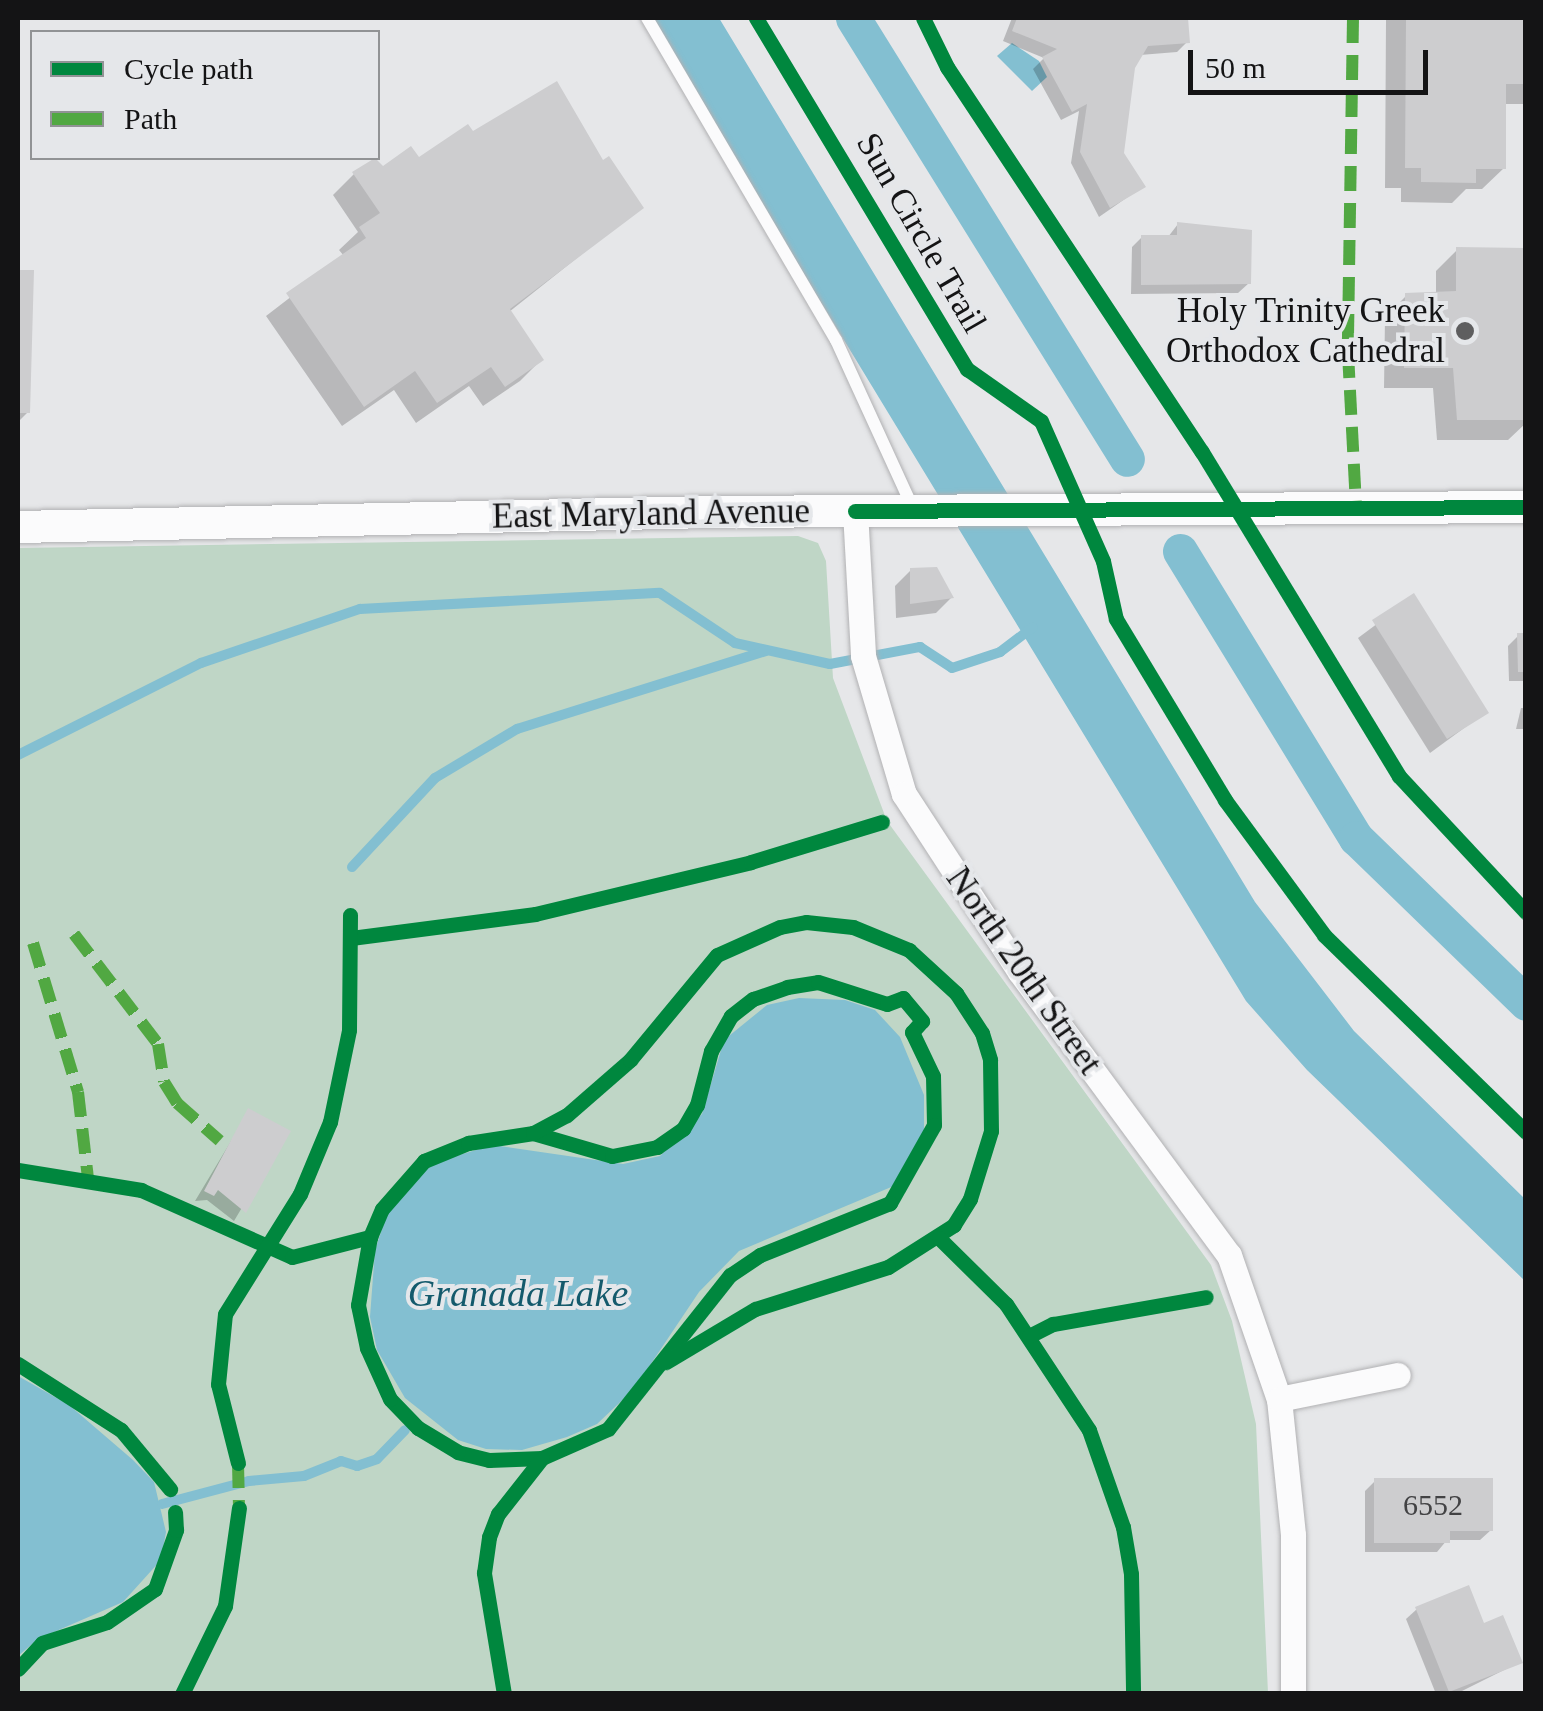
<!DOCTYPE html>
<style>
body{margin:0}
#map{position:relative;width:1543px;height:1711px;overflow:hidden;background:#e6e7e9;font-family:Georgia,serif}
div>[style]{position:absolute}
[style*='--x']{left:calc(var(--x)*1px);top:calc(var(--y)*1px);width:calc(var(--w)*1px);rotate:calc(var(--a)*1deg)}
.green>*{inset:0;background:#bfd6c6}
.water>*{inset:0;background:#83bfd1}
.shadow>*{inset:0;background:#0003}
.stream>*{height:10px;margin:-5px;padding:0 5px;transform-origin:5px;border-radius:5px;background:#83bfd1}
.canal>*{height:35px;margin:-17.5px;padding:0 17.5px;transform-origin:17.5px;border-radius:17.5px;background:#83bfd1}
.building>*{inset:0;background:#cdcdcf}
.roads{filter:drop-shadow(0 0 2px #b1b1b3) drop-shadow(0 0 2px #b1b1b3)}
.service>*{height:12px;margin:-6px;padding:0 6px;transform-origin:6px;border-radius:6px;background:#fbfbfc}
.minor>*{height:25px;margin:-12.5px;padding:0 12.5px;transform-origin:12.5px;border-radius:12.5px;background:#fbfbfc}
.tertiary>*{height:32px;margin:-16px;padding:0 16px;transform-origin:16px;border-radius:16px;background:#fbfbfc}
.quiet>*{height:12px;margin-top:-6px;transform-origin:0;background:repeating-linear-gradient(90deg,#51a842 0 25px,transparent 0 37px)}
.cycleway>*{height:15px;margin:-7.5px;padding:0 7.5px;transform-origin:7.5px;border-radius:7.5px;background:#00873e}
.dots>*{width:28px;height:28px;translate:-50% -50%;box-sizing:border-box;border:5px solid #e5e7ea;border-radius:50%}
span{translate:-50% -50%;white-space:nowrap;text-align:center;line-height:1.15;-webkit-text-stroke:8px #e5e7ea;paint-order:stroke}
.number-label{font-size:30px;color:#424244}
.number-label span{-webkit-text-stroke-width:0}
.street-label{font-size:35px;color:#141415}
.poi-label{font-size:35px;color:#141415}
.right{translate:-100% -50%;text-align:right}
.water-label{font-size:38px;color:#145a6c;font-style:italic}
.frame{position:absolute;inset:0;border:20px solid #141415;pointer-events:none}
.legend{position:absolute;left:30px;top:30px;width:350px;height:130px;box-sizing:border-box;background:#e5e7ea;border:2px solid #919395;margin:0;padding:12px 18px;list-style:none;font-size:30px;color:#141415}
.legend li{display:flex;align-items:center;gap:20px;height:50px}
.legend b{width:50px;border:2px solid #919395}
.scale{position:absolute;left:1188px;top:50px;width:240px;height:45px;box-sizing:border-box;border:5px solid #141415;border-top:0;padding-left:12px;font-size:30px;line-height:35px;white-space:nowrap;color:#141415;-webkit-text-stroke:8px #e5e7ea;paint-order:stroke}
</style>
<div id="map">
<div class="green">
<div style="clip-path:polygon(798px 536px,818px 543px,826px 561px,833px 678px,887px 821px,1211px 1265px,1232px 1321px,1256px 1424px,1268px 1693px,18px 1693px,18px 548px)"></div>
</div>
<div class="water">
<div style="clip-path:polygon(648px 18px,719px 18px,1255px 902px,1354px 1031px,1525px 1199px,1525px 1281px,1307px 1070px,1246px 1001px)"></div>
<div style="clip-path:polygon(1012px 43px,1039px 61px,1047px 77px,1032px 91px,997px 56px)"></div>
<div style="clip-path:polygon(799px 998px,845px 1000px,875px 1010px,900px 1037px,924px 1095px,924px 1134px,896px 1185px,739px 1251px,699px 1292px,634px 1389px,597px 1424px,567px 1437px,522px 1450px,486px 1449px,458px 1440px,405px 1398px,377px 1350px,370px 1317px,375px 1250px,387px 1214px,409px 1181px,439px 1161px,493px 1145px,623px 1164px,660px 1156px,702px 1114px,724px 1040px,767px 1005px)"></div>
<div style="clip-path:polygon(18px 1376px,69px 1405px,133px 1460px,154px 1482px,166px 1532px,161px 1560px,123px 1602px,38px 1639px,18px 1656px)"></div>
</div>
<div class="shadow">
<div style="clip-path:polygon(1012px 18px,1185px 18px,1187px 42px,1177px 52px,1140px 55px,1132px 67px,1122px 154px,1142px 187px,1099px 217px,1071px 163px,1079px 111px,1061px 120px,1033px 69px,1044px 58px,1003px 41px)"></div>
<div style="clip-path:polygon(1386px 18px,1526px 18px,1526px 104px,1504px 104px,1504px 168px,1482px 189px,1466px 189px,1452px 203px,1401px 202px,1401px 188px,1385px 188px)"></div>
<div style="clip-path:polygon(473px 135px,602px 163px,641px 207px,509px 312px,541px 360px,520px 381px,483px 406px,469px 386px,416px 423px,394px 390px,342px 426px,266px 316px,344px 256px,339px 250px,358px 232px,333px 195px,354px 174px,418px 160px)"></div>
<div style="clip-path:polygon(1178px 224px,1249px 283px,1238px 293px,1131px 294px,1132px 247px,1142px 237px,1168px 237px)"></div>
<div style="clip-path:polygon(1457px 250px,1526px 250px,1526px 423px,1508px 440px,1437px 440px,1433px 388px,1384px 388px,1385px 317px,1406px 296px,1436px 294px,1436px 271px)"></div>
<div style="clip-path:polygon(18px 272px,32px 272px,28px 412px,18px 422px)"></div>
<div style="clip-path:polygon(911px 570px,951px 598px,936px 613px,896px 618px,895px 586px)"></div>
<div style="clip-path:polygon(1413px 597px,1486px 712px,1430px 753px,1358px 638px)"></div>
<div style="clip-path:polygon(1518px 636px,1526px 636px,1526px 681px,1509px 681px,1508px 646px)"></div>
<div style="clip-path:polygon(1521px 708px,1526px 708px,1526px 729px,1516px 729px)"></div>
<div style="clip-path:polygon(249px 1111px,287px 1132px,234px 1221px,207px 1200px,195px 1201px)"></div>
<div style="clip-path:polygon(1375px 1481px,1491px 1530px,1480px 1540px,1447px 1540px,1437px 1552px,1365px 1552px,1365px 1491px)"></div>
<div style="clip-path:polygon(1417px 1609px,1482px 1626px,1520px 1662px,1456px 1694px,1436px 1694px,1406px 1619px)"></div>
</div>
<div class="stream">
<div style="--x:18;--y:755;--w:205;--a:-26.7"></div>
<div style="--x:201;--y:663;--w:168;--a:-18.8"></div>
<div style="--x:360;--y:609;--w:300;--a:-3.1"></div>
<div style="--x:660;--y:593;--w:90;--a:33.7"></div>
<div style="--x:735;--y:643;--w:97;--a:12.5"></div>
<div style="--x:830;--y:664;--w:92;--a:-10.7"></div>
<div style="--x:920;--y:647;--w:38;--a:33"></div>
<div style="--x:952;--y:668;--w:51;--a:-18.4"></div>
<div style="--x:1000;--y:652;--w:41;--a:-37.1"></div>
<div style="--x:352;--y:867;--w:122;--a:-47"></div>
<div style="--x:435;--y:778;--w:96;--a:-30.9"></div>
<div style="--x:517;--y:729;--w:261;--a:-17.4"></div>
<div style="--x:162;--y:1504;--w:90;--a:-14.8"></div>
<div style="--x:249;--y:1481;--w:55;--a:-5.2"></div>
<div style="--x:304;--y:1476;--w:40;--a:-22"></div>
<div style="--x:341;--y:1461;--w:17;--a:17"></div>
<div style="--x:357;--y:1466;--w:21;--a:-19"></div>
<div style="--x:377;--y:1459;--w:40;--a:-46"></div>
</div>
<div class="canal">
<div style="--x:853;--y:18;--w:519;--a:58.15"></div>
<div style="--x:1180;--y:551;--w:337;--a:58.5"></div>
<div style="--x:1356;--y:838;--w:237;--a:44.1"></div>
</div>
<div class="building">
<div style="clip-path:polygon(1017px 18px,1188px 18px,1190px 43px,1148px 46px,1135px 68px,1124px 153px,1146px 187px,1110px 208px,1080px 152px,1087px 104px,1072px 112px,1042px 57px,1057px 49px,1012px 31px)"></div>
<div style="clip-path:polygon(1406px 18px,1526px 18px,1526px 84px,1506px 84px,1506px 169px,1476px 169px,1476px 183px,1421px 182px,1421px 168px,1405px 168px)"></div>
<div style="clip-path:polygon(557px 81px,603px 160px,609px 156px,644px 208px,510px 309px,544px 360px,505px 387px,491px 367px,437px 403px,415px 371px,364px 407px,286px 293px,366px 238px,359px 227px,380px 213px,352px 172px,375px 158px,383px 166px,411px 146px,419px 157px,468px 124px,473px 131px)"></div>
<div style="clip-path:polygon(1177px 222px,1252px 230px,1251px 284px,1141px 285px,1141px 235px,1177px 235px)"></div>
<div style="clip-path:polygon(1456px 247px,1526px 248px,1526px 420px,1457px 420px,1453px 368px,1404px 368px,1405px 293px,1456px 291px)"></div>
<div style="clip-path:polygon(18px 270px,34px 270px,30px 413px,18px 413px)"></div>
<div style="clip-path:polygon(937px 567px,954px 598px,910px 604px,910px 568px)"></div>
<div style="clip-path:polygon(1414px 593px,1489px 713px,1447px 739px,1372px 620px)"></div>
<div style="clip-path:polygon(1517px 633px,1526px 633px,1526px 672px,1518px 672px)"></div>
<div style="clip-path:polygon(248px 1108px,291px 1131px,246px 1213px,218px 1190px,214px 1196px,204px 1191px)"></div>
<div style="clip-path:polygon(1374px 1478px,1493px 1478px,1493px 1531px,1450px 1531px,1450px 1543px,1374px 1543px)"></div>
<div style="clip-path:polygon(1469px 1585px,1484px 1623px,1503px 1615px,1523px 1663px,1449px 1692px,1415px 1607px)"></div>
</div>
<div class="roads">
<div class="service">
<div style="--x:647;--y:18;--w:373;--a:59.6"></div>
<div style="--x:836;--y:340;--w:185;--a:65.4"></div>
</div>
<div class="minor">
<div style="--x:855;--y:511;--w:145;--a:86.8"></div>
<div style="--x:863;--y:656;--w:144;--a:73.5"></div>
<div style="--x:904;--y:794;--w:212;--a:56.9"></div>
<div style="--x:1020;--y:972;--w:352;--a:53.6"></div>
<div style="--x:1229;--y:1255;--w:152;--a:70.9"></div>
<div style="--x:1279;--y:1399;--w:137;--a:84.1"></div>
<div style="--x:1293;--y:1535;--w:159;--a:90"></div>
<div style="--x:1279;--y:1399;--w:121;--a:-11.4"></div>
</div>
<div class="tertiary">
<div style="--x:18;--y:527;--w:695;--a:-1.24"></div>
<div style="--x:713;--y:512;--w:813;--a:-0.35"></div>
</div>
</div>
<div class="quiet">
<div style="--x:1353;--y:18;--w:335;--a:90.9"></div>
<div style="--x:1348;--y:353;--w:155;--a:87"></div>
<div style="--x:74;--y:934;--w:138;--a:52.6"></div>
<div style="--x:158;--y:1044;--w:38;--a:81"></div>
<div style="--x:164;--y:1082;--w:25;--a:58"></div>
<div style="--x:177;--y:1103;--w:57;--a:41.5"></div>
<div style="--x:33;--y:943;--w:156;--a:73.2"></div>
<div style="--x:78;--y:1092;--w:88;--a:83.4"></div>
<div style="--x:238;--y:1463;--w:45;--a:88.7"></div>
</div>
<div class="cycleway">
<div style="--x:756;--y:18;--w:410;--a:59"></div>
<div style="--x:967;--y:369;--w:90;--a:35.1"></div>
<div style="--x:1041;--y:421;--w:153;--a:66.1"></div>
<div style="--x:1103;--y:561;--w:59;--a:77.4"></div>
<div style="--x:1116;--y:619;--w:211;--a:58.9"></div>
<div style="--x:1225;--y:800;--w:167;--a:53.7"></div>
<div style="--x:1324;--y:935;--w:282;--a:44.3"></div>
<div style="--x:923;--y:18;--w:55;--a:63.9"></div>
<div style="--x:947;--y:67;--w:462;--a:56.5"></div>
<div style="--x:1202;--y:452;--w:379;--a:58.7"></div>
<div style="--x:1399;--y:776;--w:186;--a:47"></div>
<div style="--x:855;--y:511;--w:671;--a:-0.34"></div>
<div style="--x:351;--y:938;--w:186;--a:-7.4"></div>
<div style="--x:535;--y:914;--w:222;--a:-13.5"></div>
<div style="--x:751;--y:862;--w:137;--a:-17"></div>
<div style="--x:533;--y:1133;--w:82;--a:16.2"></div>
<div style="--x:612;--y:1156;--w:46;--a:-11.3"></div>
<div style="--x:657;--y:1147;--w:32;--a:-35"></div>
<div style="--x:683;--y:1129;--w:28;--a:-60"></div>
<div style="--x:697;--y:1105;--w:56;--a:-75.5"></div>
<div style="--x:711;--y:1051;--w:40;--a:-60.3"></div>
<div style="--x:731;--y:1016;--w:28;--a:-38"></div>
<div style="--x:753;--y:999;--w:36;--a:-19"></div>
<div style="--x:787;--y:987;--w:31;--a:-9"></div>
<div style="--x:818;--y:982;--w:72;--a:17.7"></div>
<div style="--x:887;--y:1004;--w:17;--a:-21"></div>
<div style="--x:903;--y:998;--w:30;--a:50"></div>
<div style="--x:922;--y:1021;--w:15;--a:132"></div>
<div style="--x:912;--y:1032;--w:49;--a:64.5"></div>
<div style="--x:933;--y:1076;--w:49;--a:88.8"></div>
<div style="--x:934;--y:1125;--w:90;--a:119.4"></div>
<div style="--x:890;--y:1203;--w:140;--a:158.2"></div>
<div style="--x:760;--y:1255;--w:36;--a:146"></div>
<div style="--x:730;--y:1275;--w:196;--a:128.4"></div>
<div style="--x:608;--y:1429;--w:72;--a:156.3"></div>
<div style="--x:542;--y:1458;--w:53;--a:177.8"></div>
<div style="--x:489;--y:1460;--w:32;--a:-166"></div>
<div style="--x:458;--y:1452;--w:47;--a:-149"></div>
<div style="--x:418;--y:1428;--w:40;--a:-134"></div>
<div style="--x:390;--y:1399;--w:56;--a:-114.3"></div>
<div style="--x:367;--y:1348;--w:44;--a:-101.8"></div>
<div style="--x:358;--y:1305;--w:69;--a:-80"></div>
<div style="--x:370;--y:1237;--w:30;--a:-67"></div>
<div style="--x:382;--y:1209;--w:64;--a:-48.8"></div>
<div style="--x:424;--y:1161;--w:48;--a:-22.2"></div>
<div style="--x:468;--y:1143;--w:66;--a:-8.7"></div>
<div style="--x:533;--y:1133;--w:38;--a:-28"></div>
<div style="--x:567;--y:1115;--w:84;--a:-41.1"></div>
<div style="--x:630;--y:1060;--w:136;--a:-50.4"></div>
<div style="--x:717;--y:955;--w:69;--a:-24"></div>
<div style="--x:780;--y:927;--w:26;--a:-11"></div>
<div style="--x:806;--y:922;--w:47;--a:6.1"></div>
<div style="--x:853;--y:927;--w:61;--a:22.3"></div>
<div style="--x:909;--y:950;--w:64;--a:42.5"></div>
<div style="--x:956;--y:993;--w:48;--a:57"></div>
<div style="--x:982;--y:1033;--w:28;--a:73"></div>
<div style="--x:990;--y:1060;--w:71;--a:89.2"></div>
<div style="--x:991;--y:1131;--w:71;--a:107.2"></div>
<div style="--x:970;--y:1199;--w:31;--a:122"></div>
<div style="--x:954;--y:1225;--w:78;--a:147.5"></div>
<div style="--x:888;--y:1267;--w:139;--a:162.5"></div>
<div style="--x:755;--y:1309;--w:104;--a:149.2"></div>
<div style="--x:18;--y:1170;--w:125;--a:9.2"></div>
<div style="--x:141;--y:1190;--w:165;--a:23.9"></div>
<div style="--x:292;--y:1257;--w:81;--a:-14.4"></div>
<div style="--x:939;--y:1238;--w:94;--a:44.6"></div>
<div style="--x:1006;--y:1304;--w:151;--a:56.6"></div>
<div style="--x:1089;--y:1430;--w:103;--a:70.7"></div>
<div style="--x:1123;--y:1527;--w:48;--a:80.3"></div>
<div style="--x:1131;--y:1574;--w:120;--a:89"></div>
<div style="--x:1029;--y:1336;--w:27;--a:-27"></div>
<div style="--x:1053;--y:1324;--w:155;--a:-10"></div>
<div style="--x:18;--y:1364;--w:122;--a:32.7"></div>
<div style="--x:121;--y:1430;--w:77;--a:50.3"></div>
<div style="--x:238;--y:1463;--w:81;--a:-104.2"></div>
<div style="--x:218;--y:1384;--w:70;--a:-84.3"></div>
<div style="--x:225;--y:1314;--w:142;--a:-58"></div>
<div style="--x:300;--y:1194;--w:78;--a:-67.4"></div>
<div style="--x:330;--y:1122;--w:94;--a:-78.3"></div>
<div style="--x:349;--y:1030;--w:115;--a:-89.5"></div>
<div style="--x:18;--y:1669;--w:35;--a:-47"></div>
<div style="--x:42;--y:1643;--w:68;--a:-17.9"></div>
<div style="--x:107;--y:1622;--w:58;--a:-34.5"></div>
<div style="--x:155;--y:1589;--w:63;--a:-70.4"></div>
<div style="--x:176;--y:1530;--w:18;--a:-93"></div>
<div style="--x:182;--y:1694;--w:98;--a:-64"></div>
<div style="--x:225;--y:1606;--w:99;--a:-81.9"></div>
<div style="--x:504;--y:1694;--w:123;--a:-99.4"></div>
<div style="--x:484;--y:1573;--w:36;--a:-82"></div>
<div style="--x:489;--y:1537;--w:25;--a:-69"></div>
<div style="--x:498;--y:1514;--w:71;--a:-51.8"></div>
</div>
<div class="dots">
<div style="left:1465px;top:331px;background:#5e5e5f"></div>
</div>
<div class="number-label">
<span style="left:1433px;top:1505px">6552</span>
</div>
<div class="street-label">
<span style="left:921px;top:233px;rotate:60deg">Sun Circle Trail</span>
<span style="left:651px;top:514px;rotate:-1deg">East Maryland Avenue</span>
<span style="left:1024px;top:971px;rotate:55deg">North 20th Street</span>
</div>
<div class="poi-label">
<span class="right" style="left:1445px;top:331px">Holy Trinity Greek<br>Orthodox Cathedral</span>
</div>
<div class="water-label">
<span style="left:518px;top:1294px">Granada Lake</span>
</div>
<div class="frame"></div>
<ul class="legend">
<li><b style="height:12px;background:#00873e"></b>Cycle path</li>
<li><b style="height:12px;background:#51a842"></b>Path</li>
</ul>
<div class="scale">50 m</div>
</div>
